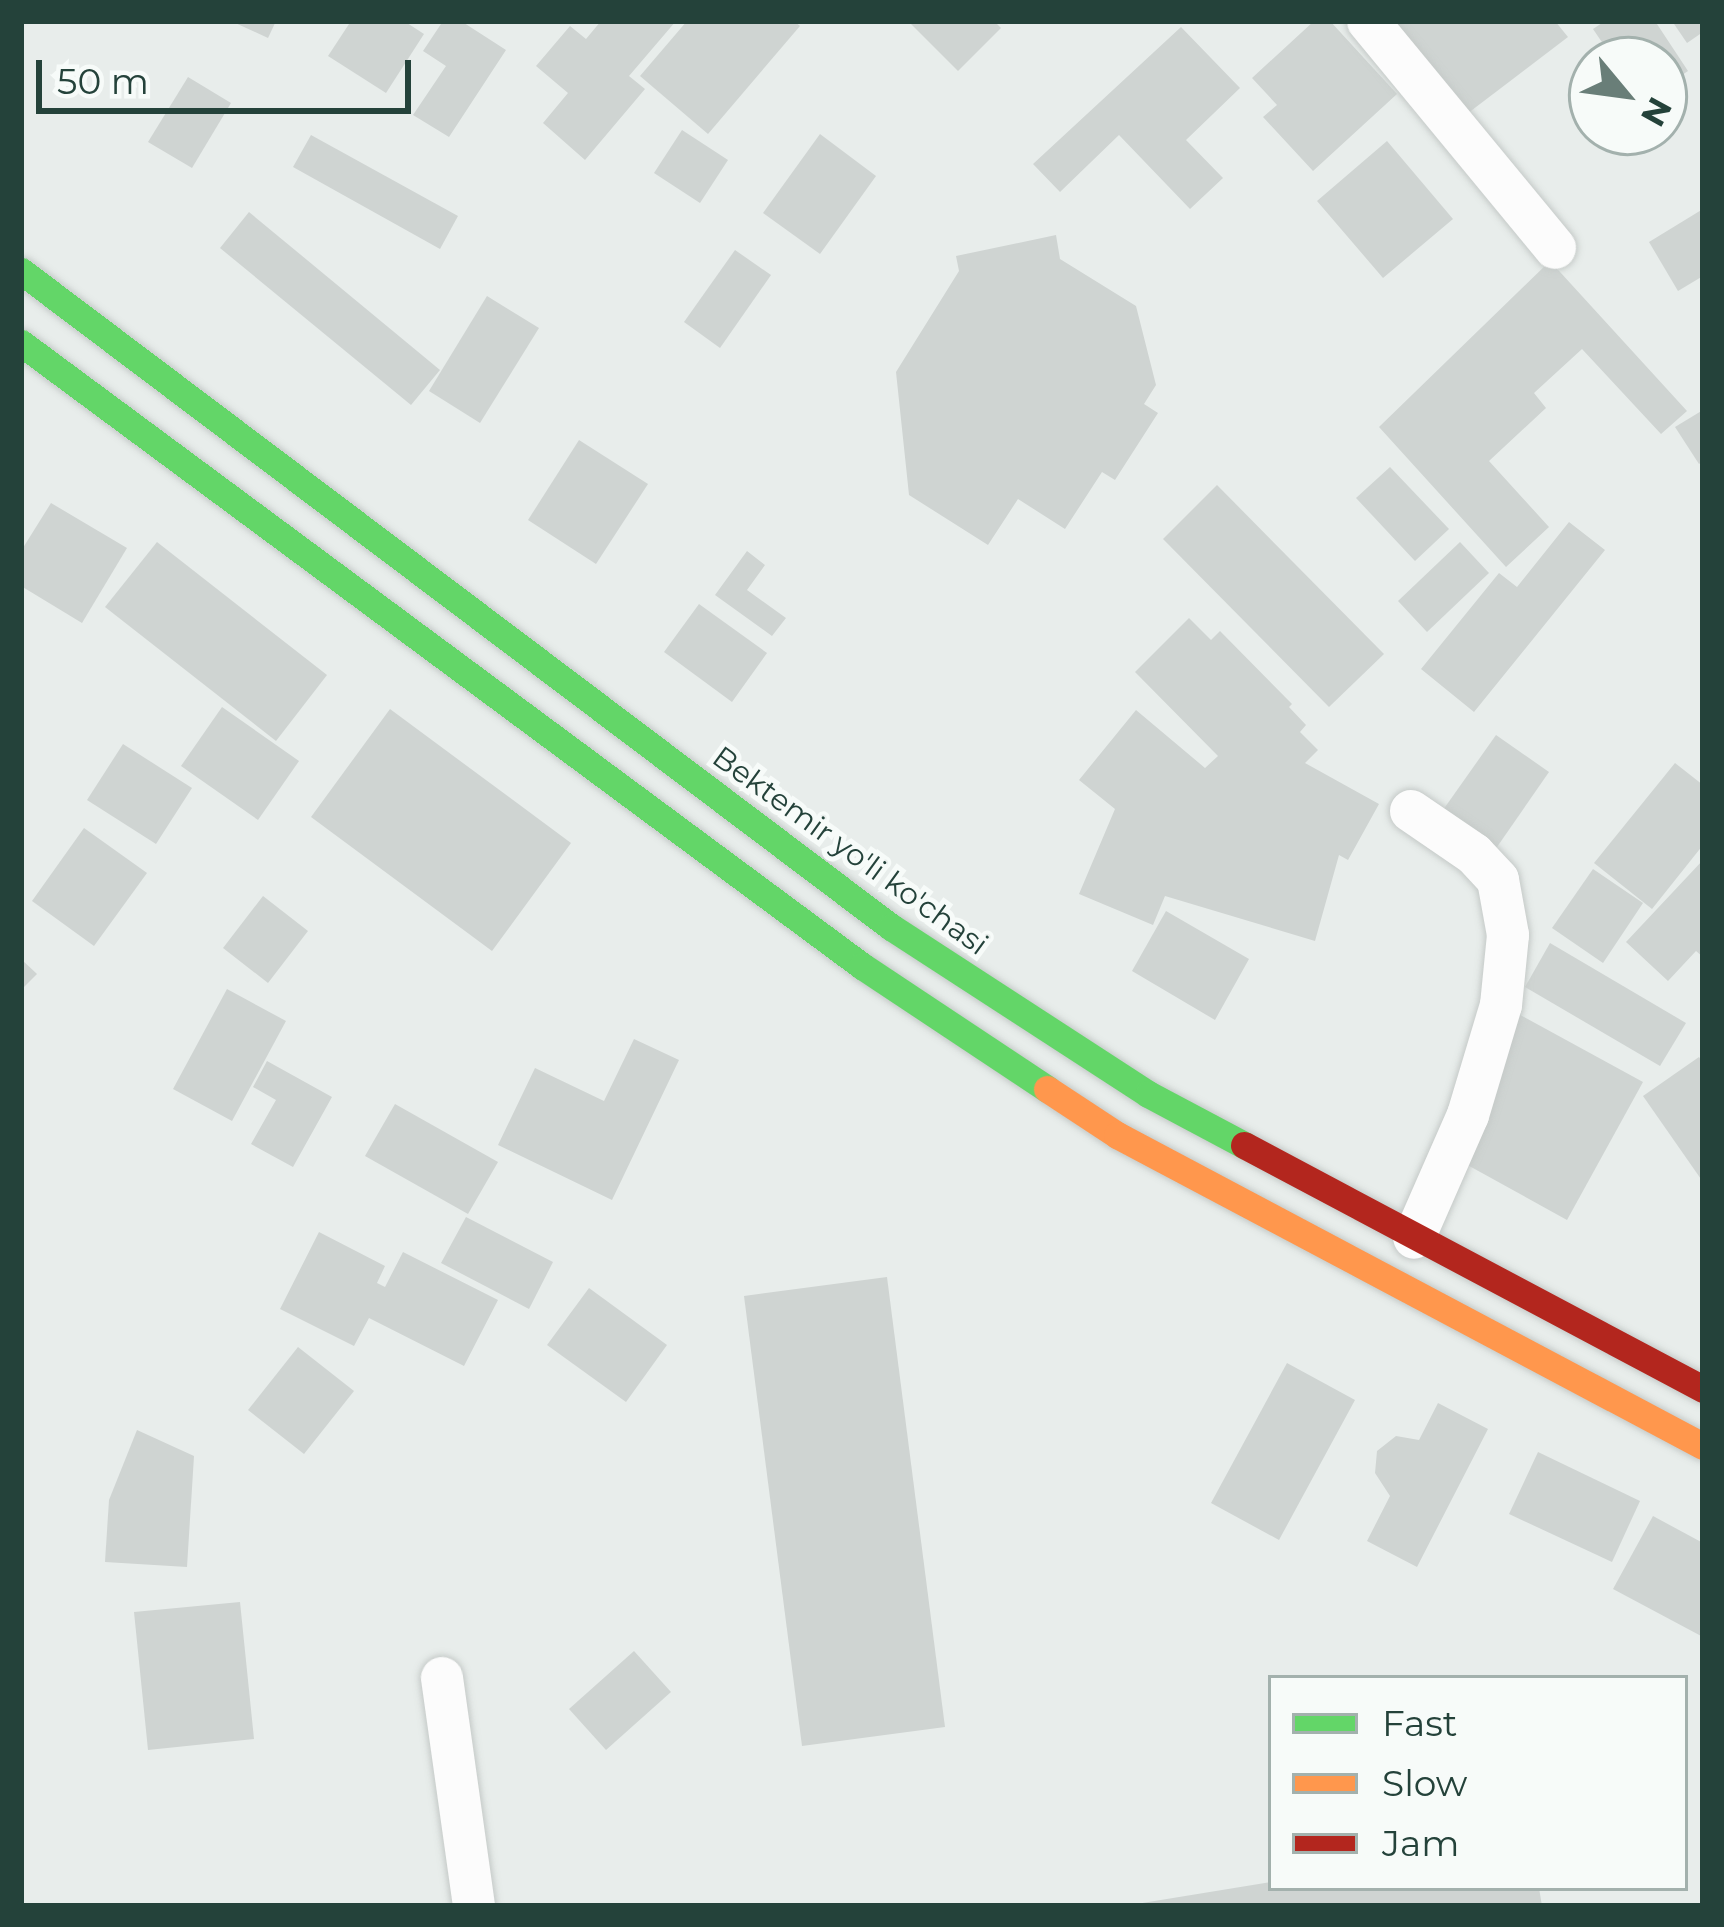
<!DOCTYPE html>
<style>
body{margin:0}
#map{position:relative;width:1724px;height:1927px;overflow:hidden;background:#e8edeb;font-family:Montserrat,sans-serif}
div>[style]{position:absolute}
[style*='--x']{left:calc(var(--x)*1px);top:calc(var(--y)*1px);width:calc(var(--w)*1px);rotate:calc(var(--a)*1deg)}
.building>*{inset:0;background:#cfd4d2}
.roads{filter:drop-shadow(0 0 3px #c5cac8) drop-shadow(0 0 3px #c5cac8)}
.street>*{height:42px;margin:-21px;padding:0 21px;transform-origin:21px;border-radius:21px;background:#fcfcfc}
.fast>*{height:27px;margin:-13.5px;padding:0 13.5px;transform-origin:13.5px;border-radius:13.5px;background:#63d668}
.slow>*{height:27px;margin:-13.5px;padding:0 13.5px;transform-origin:13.5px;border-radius:13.5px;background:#ff974d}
.jam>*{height:27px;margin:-13.5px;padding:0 13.5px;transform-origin:13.5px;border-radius:13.5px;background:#b3261e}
span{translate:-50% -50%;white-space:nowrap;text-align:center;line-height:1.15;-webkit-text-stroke:10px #f7fbf9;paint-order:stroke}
.street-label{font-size:30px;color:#24423a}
.frame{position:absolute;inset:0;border:24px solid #24423a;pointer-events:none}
.legend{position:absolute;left:1268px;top:1675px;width:420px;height:216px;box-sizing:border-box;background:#f7fbf9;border:3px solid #a3b1ad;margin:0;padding:15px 21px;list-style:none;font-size:36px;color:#24423a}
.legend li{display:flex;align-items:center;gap:24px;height:60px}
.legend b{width:60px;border:3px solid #a3b1ad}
.north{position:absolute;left:1568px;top:36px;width:120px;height:120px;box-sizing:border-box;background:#f7fbf9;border:3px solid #a3b1ad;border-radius:50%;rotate:119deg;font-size:33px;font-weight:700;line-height:48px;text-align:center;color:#24423a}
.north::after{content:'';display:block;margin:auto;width:42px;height:54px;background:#697e78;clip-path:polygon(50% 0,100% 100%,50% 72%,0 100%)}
.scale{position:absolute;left:36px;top:60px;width:375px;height:54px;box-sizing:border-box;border:6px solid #24423a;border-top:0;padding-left:15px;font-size:36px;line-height:42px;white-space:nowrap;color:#24423a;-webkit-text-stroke:9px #f7fbf9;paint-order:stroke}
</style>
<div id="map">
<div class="building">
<div style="clip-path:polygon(231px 21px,276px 21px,268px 38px)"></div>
<div style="clip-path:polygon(351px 21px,404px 21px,424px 34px,386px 93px,328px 56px)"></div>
<div style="clip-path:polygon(443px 21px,461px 21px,506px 50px,449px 137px,413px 115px,446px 66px,423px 51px)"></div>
<div style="clip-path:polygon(601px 21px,676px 21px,629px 76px,645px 89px,585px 160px,543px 123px,568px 93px,536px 66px,570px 26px,586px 39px)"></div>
<div style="clip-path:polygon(687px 21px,794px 21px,800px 26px,708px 134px,640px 76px)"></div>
<div style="clip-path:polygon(908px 21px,994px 21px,1001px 28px,958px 71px)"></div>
<div style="clip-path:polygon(1314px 21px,1330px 21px,1397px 94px,1313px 171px,1263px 117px,1277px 105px,1252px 78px)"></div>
<div style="clip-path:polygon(1385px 21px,1555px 21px,1568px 37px,1459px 120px)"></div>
<div style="clip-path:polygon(1605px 21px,1655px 21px,1688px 71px,1664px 87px,1664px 60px,1614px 60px,1593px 29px)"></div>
<div style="clip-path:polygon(1672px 21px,1703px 21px,1703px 32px,1687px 43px)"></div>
<div style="clip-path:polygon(1181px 27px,1240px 88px,1186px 140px,1223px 178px,1190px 209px,1119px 135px,1060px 192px,1033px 164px)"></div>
<div style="clip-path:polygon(188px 77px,231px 103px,192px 168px,148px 142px)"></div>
<div style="clip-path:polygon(682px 130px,728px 160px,700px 203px,654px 173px)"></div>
<div style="clip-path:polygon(820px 134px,876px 176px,820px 254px,763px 213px)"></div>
<div style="clip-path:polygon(311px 135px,458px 216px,440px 249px,293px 167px)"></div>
<div style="clip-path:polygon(1387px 141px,1453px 219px,1383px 278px,1317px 201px)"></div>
<div style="clip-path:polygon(1703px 209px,1703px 276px,1678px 291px,1649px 242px)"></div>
<div style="clip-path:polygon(249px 212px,440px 370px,411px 405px,220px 248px)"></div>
<div style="clip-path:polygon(1056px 235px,1060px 259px,1136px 306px,1156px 385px,1144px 404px,1158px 413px,1115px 480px,1102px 472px,1065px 529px,1018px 499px,988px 545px,909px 495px,896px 372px,959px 271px,956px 256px)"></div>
<div style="clip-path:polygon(735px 250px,771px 275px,720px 348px,684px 322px)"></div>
<div style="clip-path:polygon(1550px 261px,1687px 411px,1661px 434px,1582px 349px,1534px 393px,1546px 408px,1489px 461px,1549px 527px,1506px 567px,1379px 427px)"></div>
<div style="clip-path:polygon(487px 296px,539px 328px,480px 423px,429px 391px)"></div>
<div style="clip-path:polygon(1703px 410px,1703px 461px,1699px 464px,1675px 427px)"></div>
<div style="clip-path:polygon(579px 440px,648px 484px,596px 564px,528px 520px)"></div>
<div style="clip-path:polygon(1390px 467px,1449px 529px,1415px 561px,1356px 498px)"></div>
<div style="clip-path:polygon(1217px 485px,1384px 654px,1329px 707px,1163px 539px)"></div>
<div style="clip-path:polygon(51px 503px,127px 548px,82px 623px,21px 586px,21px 551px)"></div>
<div style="clip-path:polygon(1569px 522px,1605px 550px,1474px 712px,1421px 669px,1499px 573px,1517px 587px)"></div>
<div style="clip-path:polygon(157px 542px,327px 675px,276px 741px,105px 607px)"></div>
<div style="clip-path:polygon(1460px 542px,1489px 573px,1427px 632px,1398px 601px)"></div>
<div style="clip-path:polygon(747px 551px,765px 565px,747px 590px,786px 618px,772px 636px,715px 595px)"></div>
<div style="clip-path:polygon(699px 604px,767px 653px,732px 702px,664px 652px)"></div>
<div style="clip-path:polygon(1189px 618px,1211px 640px,1220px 631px,1292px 704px,1289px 707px,1306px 725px,1300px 732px,1318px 750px,1305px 763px,1379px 804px,1348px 860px,1339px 855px,1315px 941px,1165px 896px,1153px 925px,1079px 894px,1115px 809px,1079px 780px,1136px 710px,1205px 768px,1218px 756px,1135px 672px)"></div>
<div style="clip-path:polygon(222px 707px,299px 761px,258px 820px,181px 766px)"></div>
<div style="clip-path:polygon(390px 709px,571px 843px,492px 951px,311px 817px)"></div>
<div style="clip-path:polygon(1496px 735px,1549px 772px,1497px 847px,1443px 810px)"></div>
<div style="clip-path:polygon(123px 744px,192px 788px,156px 844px,87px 800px)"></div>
<div style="clip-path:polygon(1675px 763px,1703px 785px,1703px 845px,1652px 909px,1594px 863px)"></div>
<div style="clip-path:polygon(84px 828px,147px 873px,94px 946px,32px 901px)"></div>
<div style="clip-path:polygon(1703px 860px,1703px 957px,1696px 951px,1668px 981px,1626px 942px)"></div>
<div style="clip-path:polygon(1593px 869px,1643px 903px,1603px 963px,1552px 928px)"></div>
<div style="clip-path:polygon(263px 896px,308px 931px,268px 983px,223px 948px)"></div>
<div style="clip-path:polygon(1166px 911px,1249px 959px,1215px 1020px,1132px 971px)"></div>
<div style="clip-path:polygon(1550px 943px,1686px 1023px,1660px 1066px,1525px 987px)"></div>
<div style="clip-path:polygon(21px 959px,37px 974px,21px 990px)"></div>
<div style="clip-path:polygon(227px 989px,286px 1021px,232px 1121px,173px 1089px)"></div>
<div style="clip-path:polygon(1513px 1011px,1643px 1082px,1567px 1220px,1462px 1162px)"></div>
<div style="clip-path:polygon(634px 1039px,679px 1060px,612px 1200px,498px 1145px,535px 1068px,604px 1101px)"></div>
<div style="clip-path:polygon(1699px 1057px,1703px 1063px,1703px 1182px,1643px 1096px)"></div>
<div style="clip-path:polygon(267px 1061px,332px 1097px,293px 1167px,251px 1144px,276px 1100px,253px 1087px)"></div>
<div style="clip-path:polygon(395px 1104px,498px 1162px,468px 1214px,365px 1156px)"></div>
<div style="clip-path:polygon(466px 1217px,553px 1262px,529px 1309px,441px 1263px)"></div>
<div style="clip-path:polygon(319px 1232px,385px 1266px,377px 1283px,385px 1287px,403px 1252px,498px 1300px,464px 1366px,369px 1318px,354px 1346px,280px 1309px)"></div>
<div style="clip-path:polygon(887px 1277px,945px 1727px,802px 1746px,744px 1296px)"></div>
<div style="clip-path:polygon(589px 1288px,667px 1345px,626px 1402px,547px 1345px)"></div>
<div style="clip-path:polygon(298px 1347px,354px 1391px,304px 1454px,248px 1410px)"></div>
<div style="clip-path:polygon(1287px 1363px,1355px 1400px,1279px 1540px,1211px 1503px)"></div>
<div style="clip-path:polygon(1438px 1403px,1488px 1429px,1417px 1567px,1367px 1541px,1390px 1496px,1375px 1473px,1377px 1451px,1396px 1436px,1419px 1440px)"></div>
<div style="clip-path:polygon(137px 1430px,194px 1456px,187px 1567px,105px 1562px,109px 1500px)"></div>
<div style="clip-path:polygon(1538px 1452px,1640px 1501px,1612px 1562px,1509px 1514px)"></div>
<div style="clip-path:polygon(1653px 1516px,1703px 1543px,1703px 1637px,1613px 1589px)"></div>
<div style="clip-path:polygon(240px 1602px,254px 1739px,148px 1750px,134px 1612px)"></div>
<div style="clip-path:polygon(634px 1651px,671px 1692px,606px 1750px,569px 1709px)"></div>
<div style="clip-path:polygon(1271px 1882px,1271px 1888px,1539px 1888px,1542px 1906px,1124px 1906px)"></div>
</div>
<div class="roads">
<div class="street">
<div style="--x:1368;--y:21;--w:294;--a:50.5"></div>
<div style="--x:1411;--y:811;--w:76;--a:34.3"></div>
<div style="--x:1474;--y:854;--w:35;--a:47"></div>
<div style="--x:1498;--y:880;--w:56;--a:79.7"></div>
<div style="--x:1508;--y:935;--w:70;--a:95.7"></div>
<div style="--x:1501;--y:1005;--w:115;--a:106.7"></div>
<div style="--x:1468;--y:1115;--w:134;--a:113.7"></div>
<div style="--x:442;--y:1678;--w:230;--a:82"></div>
</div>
<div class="fast">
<div style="--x:21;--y:271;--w:1090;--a:37.02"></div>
<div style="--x:891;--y:927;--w:306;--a:33"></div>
<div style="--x:1148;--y:1094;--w:109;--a:28"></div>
<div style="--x:21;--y:343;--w:1047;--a:36.53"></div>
<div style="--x:862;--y:966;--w:222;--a:33.6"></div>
</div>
<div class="slow">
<div style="--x:1047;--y:1089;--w:84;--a:33.3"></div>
<div style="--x:1117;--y:1135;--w:663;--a:27.96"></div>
</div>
<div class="jam">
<div style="--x:1244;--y:1145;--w:520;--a:27.99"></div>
</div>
</div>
<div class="street-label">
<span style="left:850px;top:851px;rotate:36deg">Bektemir yo'li ko'chasi</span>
</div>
<div class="frame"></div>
<ul class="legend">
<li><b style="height:15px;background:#63d668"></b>Fast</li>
<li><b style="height:15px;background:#ff974d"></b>Slow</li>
<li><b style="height:15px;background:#b3261e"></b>Jam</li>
</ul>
<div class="north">N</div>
<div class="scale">50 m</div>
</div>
